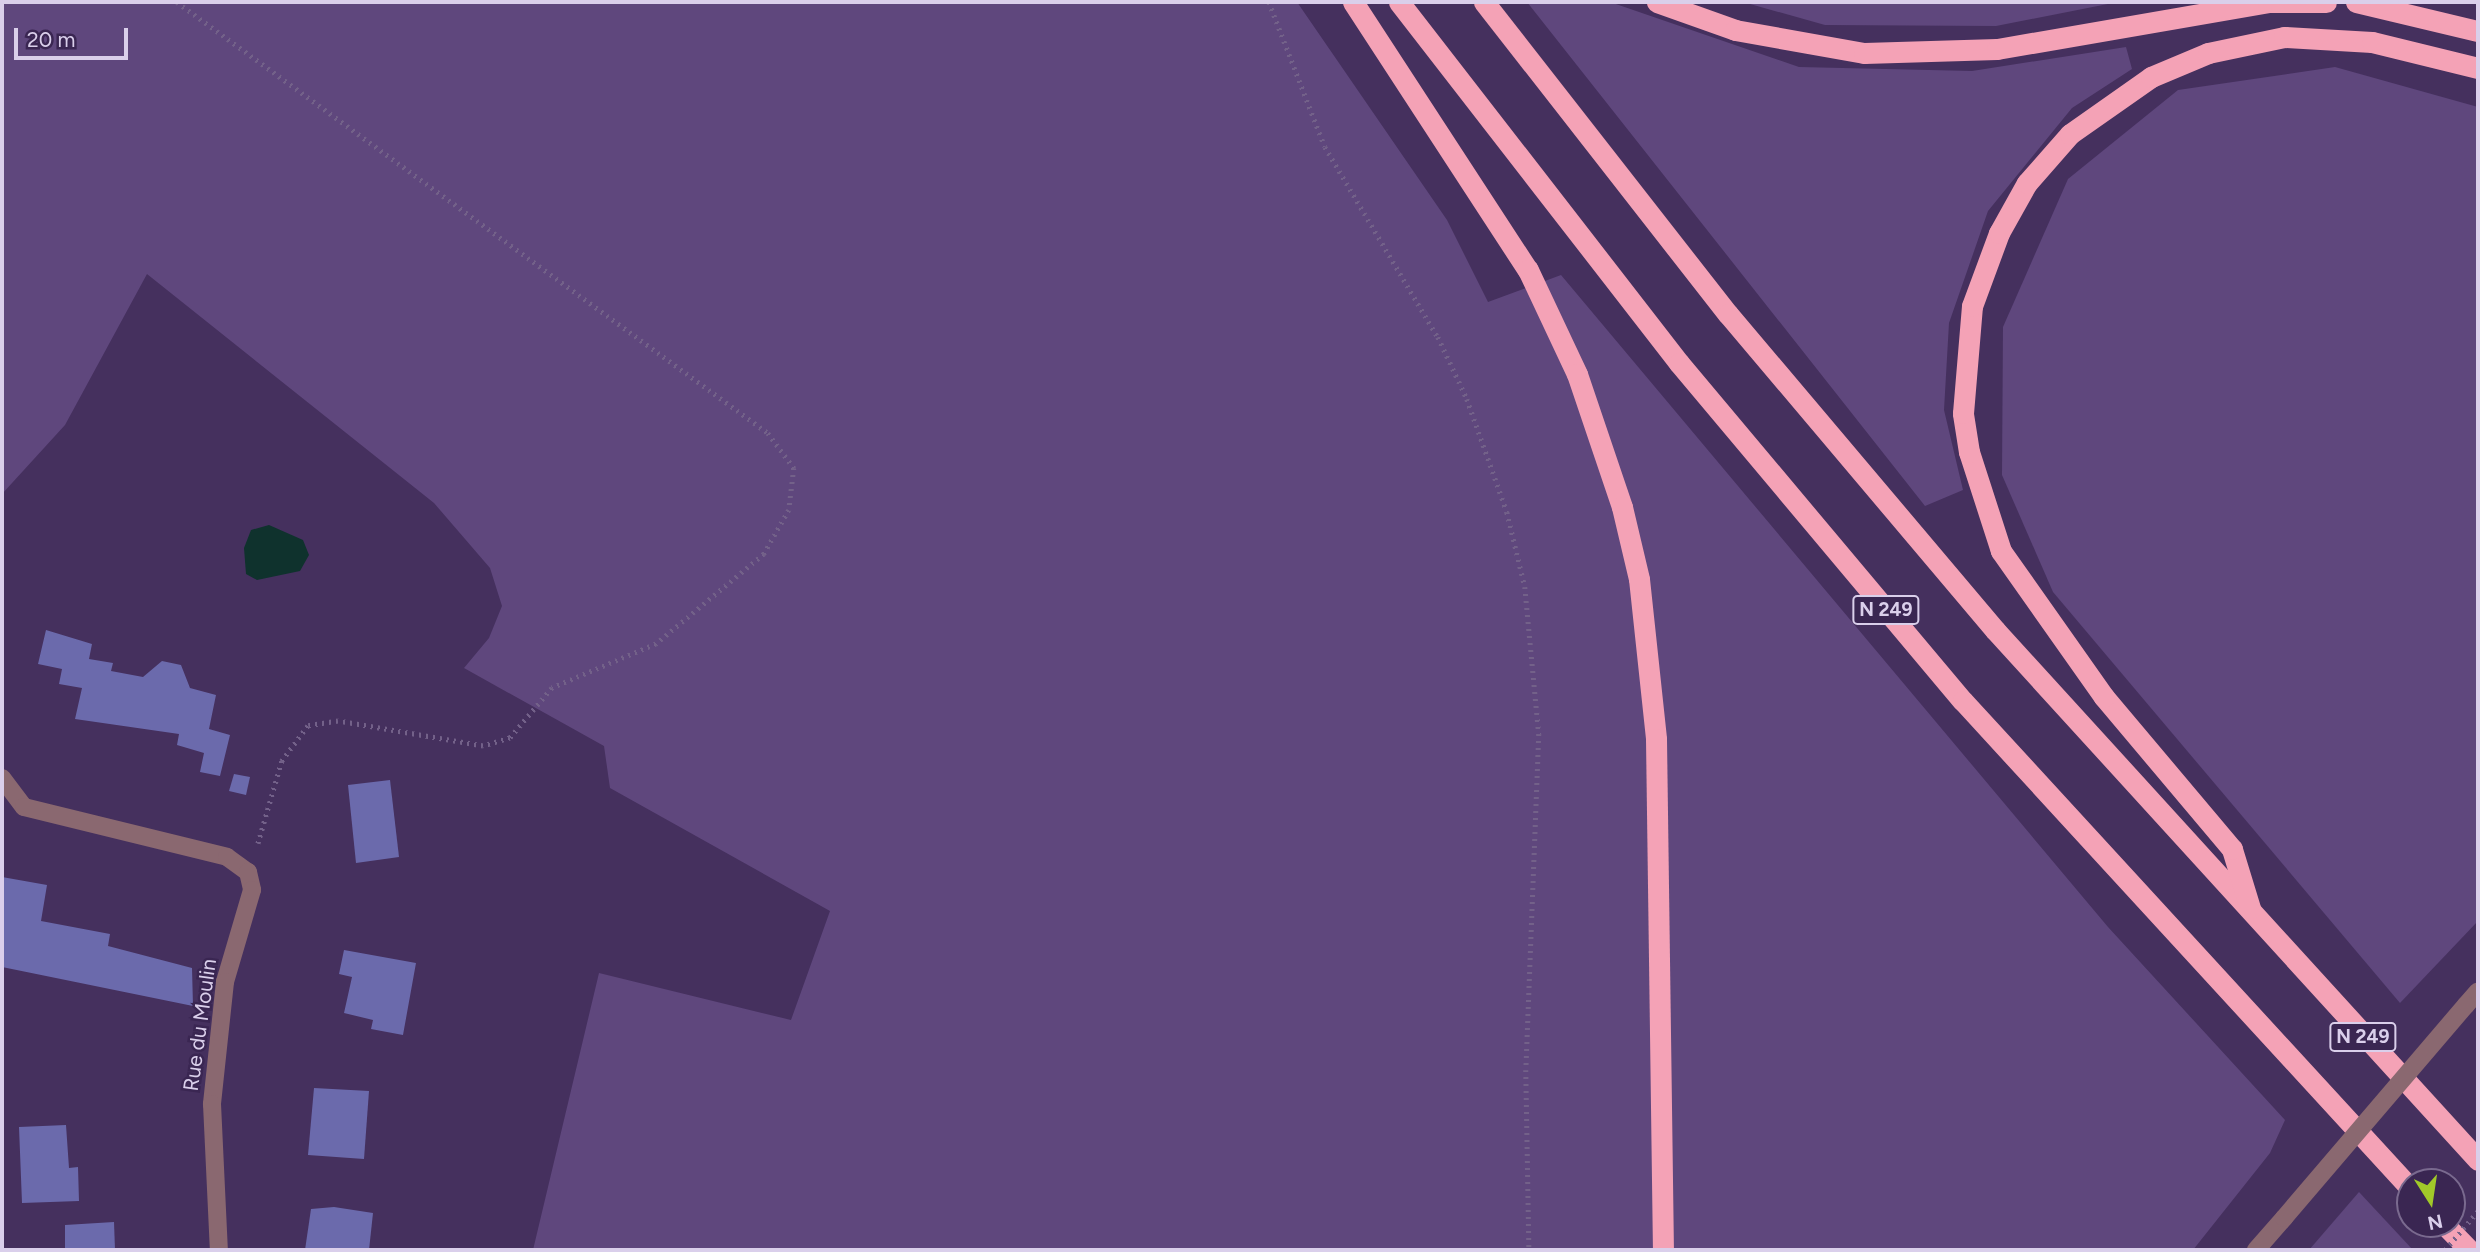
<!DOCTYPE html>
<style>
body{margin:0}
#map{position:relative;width:2480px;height:1252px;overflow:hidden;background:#45305e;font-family:Figtree,sans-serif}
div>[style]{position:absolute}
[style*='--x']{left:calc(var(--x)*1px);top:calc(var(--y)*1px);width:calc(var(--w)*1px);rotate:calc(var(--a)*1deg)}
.green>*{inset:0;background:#5f477d}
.water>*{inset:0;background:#0f322d}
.building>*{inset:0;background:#6b6aac}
.path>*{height:4.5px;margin-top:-2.25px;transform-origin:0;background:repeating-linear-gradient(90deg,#736189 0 2px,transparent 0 7px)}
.minor>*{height:18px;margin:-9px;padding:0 9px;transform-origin:9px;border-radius:9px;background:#8a6870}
.highway>*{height:21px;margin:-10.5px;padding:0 10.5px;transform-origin:10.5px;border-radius:10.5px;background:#f4a2b6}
.path-bridge>*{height:4.5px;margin-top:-2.25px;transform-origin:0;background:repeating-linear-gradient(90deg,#736189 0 2px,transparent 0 7px)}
.minor-bridge>*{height:18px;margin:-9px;padding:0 9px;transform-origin:9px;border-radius:9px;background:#8a6870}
span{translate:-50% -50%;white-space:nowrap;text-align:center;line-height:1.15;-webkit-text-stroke:5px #3a2652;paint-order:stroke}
.shield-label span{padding:2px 5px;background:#3a2652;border:2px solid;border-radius:5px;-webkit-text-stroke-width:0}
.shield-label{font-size:19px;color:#dacfeb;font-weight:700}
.street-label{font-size:21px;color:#dacfeb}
.frame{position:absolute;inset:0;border:4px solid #dacfeb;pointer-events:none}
.north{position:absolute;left:2396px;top:1168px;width:70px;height:70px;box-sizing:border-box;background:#3a2652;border:2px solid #7a6a8f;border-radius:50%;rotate:168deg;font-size:19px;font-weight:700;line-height:28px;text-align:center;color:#dacfeb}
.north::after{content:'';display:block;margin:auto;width:24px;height:32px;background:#a1c929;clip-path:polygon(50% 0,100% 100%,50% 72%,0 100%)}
.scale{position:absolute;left:14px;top:28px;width:114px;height:32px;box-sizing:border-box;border:4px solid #dacfeb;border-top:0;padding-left:9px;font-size:21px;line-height:24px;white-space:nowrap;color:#dacfeb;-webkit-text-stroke:5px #3a2652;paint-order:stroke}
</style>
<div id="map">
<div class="green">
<div style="clip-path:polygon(2px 2px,1297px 2px,1447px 220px,1488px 302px,1561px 275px,2108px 927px,2285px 1120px,2270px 1153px,2193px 1250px,533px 1250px,599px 973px,791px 1020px,830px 911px,610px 788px,604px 746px,464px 668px,489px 638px,502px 606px,490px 568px,434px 503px,147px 274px,65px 425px,2px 494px)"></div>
<div style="clip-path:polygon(1527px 2px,1610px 2px,1799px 67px,1972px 71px,2126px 47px,2132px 69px,2072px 108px,1988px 211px,1949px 323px,1944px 410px,1963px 490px,1925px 506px)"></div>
<div style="clip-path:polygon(1743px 2px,2118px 2px,1996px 26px,1825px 25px)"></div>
<div style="clip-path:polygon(2335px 67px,2478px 107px,2478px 921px,2400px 1003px,2053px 592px,2002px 475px,2003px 327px,2068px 179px,2178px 90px)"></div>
<div style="clip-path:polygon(2359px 1192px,2413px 1250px,2309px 1250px)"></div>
</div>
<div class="water">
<div style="clip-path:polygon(269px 525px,303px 540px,309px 555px,300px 571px,257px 580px,246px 574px,244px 548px,251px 530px)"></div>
</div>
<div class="building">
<div style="clip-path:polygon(46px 630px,92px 644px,89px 659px,113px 663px,111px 671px,143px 677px,162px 661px,181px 665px,190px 688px,216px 695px,209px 729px,230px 735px,220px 776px,200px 772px,204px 753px,177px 745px,179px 734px,75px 719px,82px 688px,59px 684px,62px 669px,38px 664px)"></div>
<div style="clip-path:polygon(234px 774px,250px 777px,246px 795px,229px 791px)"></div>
<div style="clip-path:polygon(390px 780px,399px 857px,356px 863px,348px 785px)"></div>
<div style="clip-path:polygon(2px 877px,47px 885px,41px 921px,110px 934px,108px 946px,192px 968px,193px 1006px,2px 967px)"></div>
<div style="clip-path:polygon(344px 950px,416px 963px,403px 1035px,371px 1029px,373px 1020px,344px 1013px,352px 977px,339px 974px)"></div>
<div style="clip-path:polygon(314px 1088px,369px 1091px,364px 1159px,308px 1155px)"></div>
<div style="clip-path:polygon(66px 1125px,69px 1168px,78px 1167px,79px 1201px,22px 1203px,19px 1127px)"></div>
<div style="clip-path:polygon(334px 1207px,373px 1213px,369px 1250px,305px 1250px,311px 1209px)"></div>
<div style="clip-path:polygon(114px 1222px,115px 1250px,65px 1250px,65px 1225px)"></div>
</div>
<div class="path">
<div style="--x:177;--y:2;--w:731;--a:36.1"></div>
<div style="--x:768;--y:433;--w:44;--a:53.4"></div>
<div style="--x:794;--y:468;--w:42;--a:96.8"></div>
<div style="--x:789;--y:510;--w:51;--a:119.6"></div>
<div style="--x:764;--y:554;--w:141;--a:140.2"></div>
<div style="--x:656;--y:644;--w:113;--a:157.1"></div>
<div style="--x:552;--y:688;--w:65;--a:130"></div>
<div style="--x:510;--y:738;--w:28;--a:163"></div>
<div style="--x:483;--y:746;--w:147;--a:-170.2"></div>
<div style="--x:338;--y:721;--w:30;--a:171"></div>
<div style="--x:308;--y:726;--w:44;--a:126.6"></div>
<div style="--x:282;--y:761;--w:86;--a:106.1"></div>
<div style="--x:1269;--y:2;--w:155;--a:68.9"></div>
<div style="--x:1325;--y:147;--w:221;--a:59.3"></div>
<div style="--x:1438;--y:337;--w:68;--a:64.9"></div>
<div style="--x:1467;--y:399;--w:120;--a:70.5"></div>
<div style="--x:1507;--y:512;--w:77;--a:76.5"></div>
<div style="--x:1525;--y:587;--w:148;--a:84.6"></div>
<div style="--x:1539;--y:734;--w:336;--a:92.2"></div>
<div style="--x:1526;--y:1070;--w:180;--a:89"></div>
</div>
<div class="minor">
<div style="--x:2;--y:778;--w:36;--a:53"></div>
<div style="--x:24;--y:807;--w:209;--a:13.8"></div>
<div style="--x:227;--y:857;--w:26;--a:36"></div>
<div style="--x:248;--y:872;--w:18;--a:77"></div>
<div style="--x:252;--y:890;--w:96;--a:106.4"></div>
<div style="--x:225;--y:982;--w:123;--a:96.1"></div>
<div style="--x:212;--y:1104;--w:146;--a:87.3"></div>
<div style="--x:2466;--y:1005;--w:18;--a:-49"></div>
<div style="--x:2256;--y:1250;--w:43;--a:-48.8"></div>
</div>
<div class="highway">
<div style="--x:1353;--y:2;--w:320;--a:56.9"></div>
<div style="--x:1528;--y:270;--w:115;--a:64.8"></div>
<div style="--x:1577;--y:374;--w:140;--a:71.3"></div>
<div style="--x:1622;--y:507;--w:74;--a:76.7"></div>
<div style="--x:1639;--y:579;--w:161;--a:83.9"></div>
<div style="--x:1656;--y:739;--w:511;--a:89.22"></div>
<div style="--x:1399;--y:2;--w:457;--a:52.2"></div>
<div style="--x:1679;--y:363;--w:441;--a:50"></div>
<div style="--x:1963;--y:701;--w:661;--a:47.45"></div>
<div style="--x:1484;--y:2;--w:396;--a:52"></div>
<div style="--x:1728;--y:314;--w:414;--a:49.8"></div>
<div style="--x:1995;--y:630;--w:717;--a:47.66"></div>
<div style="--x:1657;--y:2;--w:83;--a:19.7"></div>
<div style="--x:1735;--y:30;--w:131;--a:10.1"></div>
<div style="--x:1864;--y:53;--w:133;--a:-1.7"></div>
<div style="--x:1997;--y:49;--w:275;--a:-9.8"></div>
<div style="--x:2268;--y:2;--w:58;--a:0"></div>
<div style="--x:2356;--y:2;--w:125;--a:13.4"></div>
<div style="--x:2250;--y:908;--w:62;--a:-107"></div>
<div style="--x:2232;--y:849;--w:199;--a:-130.1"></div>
<div style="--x:2104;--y:697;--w:179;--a:-125.2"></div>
<div style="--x:2001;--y:551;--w:104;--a:-107.9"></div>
<div style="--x:1969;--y:452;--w:39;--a:-99"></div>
<div style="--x:1963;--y:413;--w:107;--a:-85.2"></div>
<div style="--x:1972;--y:306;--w:78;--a:-69.7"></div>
<div style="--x:1999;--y:233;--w:57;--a:-60.8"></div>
<div style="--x:2027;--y:183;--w:65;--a:-48.7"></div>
<div style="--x:2070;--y:134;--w:99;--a:-35.1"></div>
<div style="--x:2151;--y:77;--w:62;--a:-22.8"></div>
<div style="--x:2208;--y:53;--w:78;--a:-11.9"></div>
<div style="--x:2284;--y:37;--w:88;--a:3.3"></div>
<div style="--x:2372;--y:42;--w:109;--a:13.8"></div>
<div style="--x:2444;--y:1224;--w:36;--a:46"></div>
</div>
<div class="path-bridge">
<div style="--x:2445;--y:1250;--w:51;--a:-49.8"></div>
</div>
<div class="minor-bridge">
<div style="--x:2284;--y:1218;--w:280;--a:-49.5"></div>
</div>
<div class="shield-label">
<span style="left:1886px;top:610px">N 249</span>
<span style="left:2363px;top:1037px">N 249</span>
</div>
<div class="street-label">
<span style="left:200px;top:1025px;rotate:-82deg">Rue du Moulin</span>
</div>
<div class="frame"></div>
<div class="north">N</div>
<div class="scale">20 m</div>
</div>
